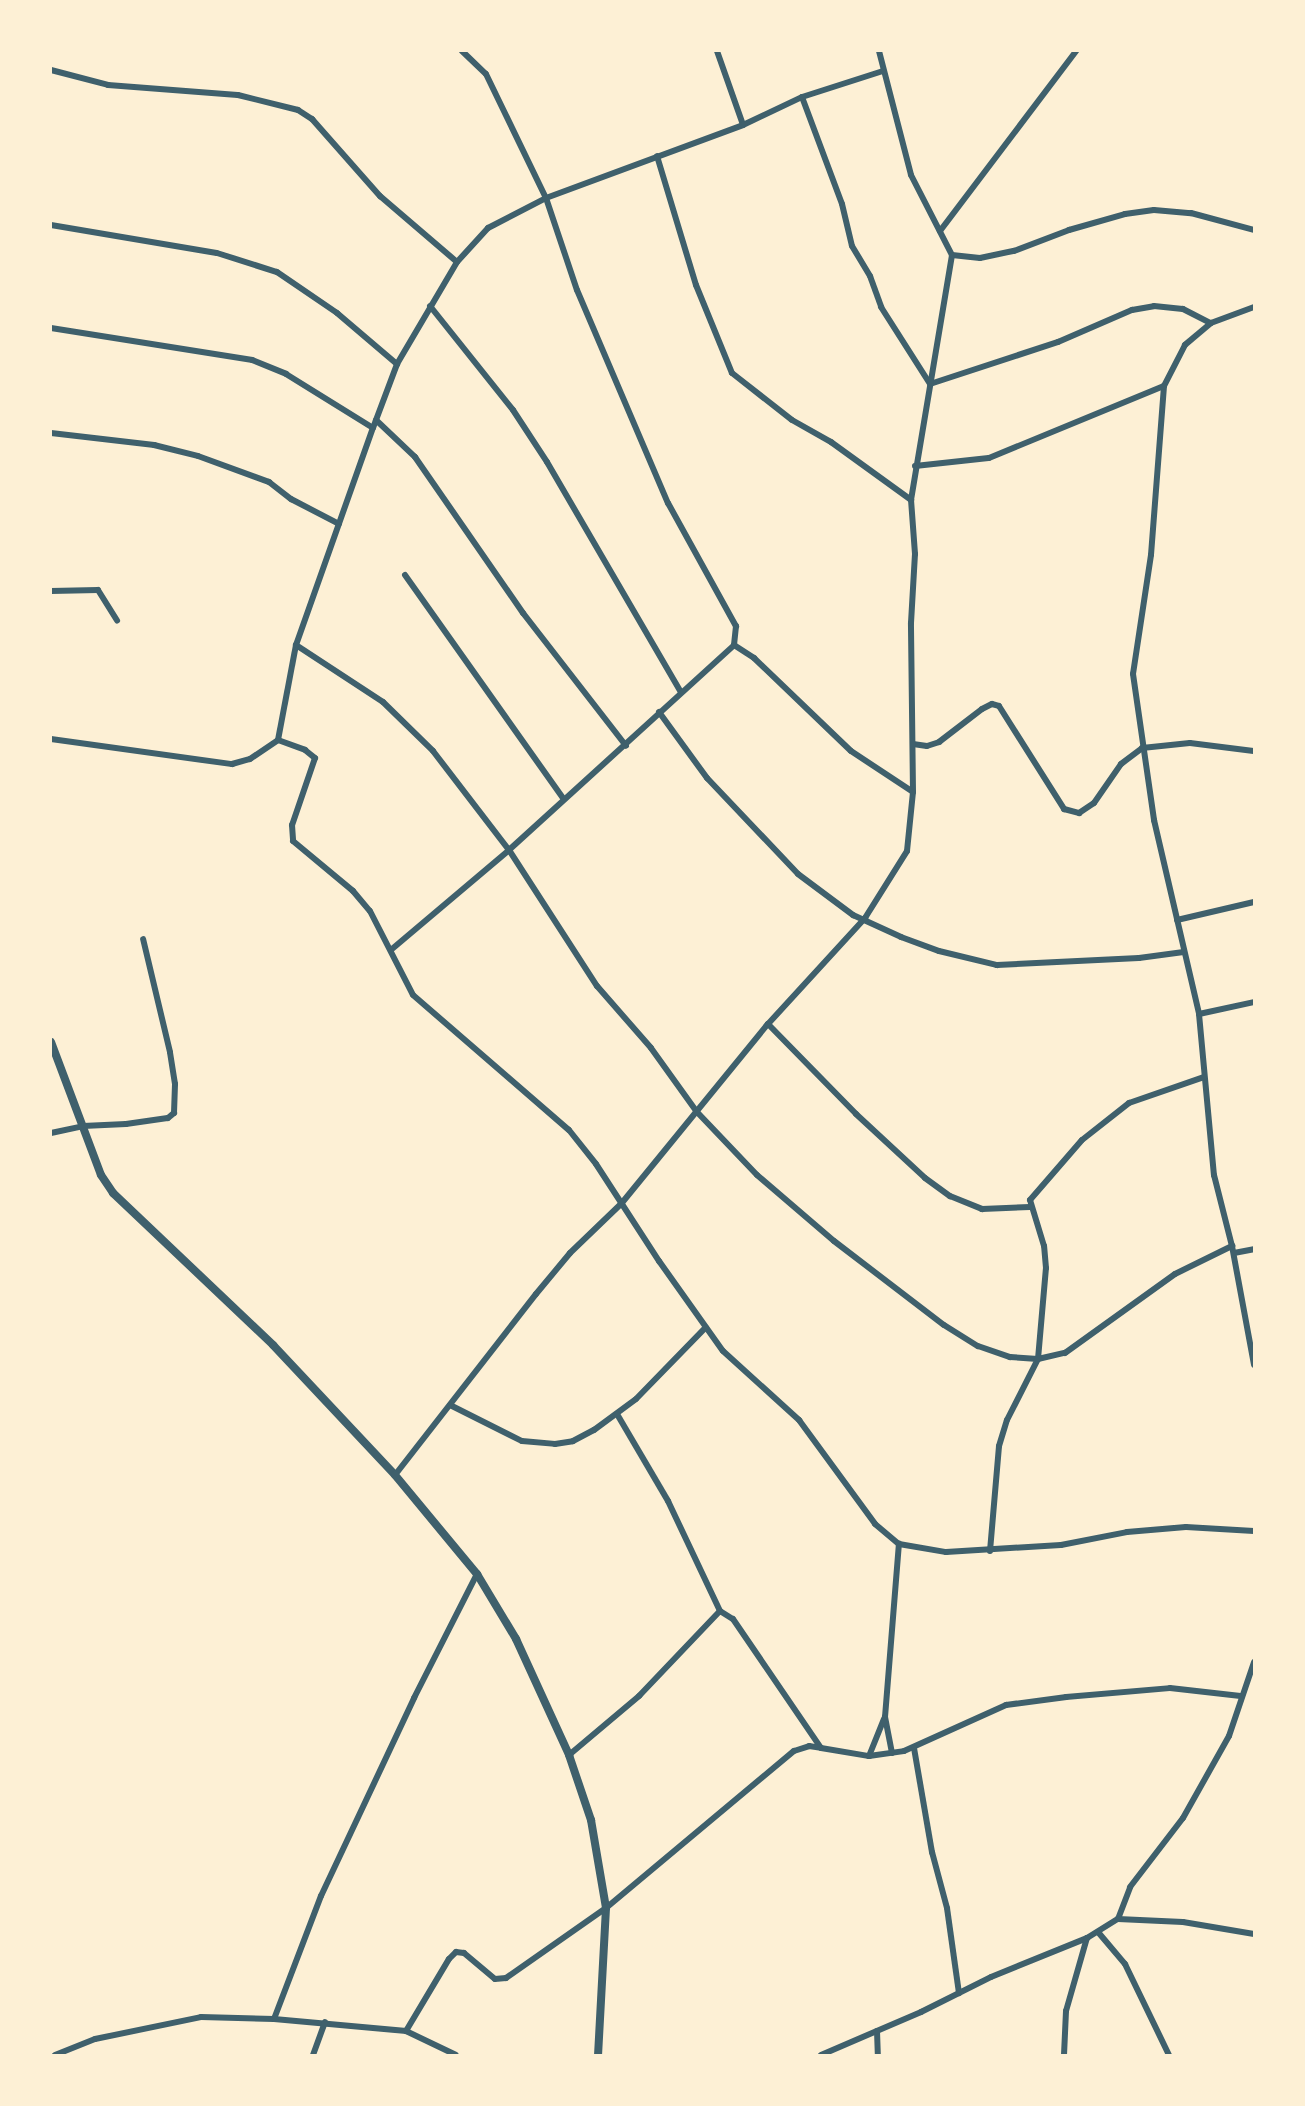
<!DOCTYPE html>
<style>
body{margin:0}
#map{position:relative;width:1305px;height:2106px;overflow:hidden;background:#fdf0d5;font-family:Manrope,sans-serif}
div>[style]{position:absolute}
[style*='--x']{left:calc(var(--x)*1px);top:calc(var(--y)*1px);width:calc(var(--w)*1px);rotate:calc(var(--a)*1deg)}
.minor>*{height:6px;margin:-3px;padding:0 3px;transform-origin:3px;border-radius:3px;background:#3f606c}
.tertiary>*{height:8px;margin:-4px;padding:0 4px;transform-origin:4px;border-radius:4px;background:#3f606c}
span{translate:-50% -50%;white-space:nowrap;text-align:center;line-height:1.15;-webkit-text-stroke:5px #fdf0d5;paint-order:stroke}
.frame{position:absolute;inset:0;border:52px solid #fdf0d5;pointer-events:none}
</style>
<div id="map">
<div class="minor">
<div style="--x:462;--y:51;--w:33;--a:44"></div>
<div style="--x:486;--y:74;--w:138;--a:64.2"></div>
<div style="--x:546;--y:198;--w:97;--a:71.4"></div>
<div style="--x:577;--y:290;--w:232;--a:66.9"></div>
<div style="--x:668;--y:503;--w:141;--a:61.1"></div>
<div style="--x:736;--y:626;--w:19;--a:96"></div>
<div style="--x:734;--y:645;--w:24;--a:33"></div>
<div style="--x:754;--y:658;--w:134;--a:43.8"></div>
<div style="--x:851;--y:751;--w:74;--a:33.5"></div>
<div style="--x:717;--y:51;--w:78;--a:70.6"></div>
<div style="--x:879;--y:51;--w:128;--a:75.5"></div>
<div style="--x:911;--y:175;--w:90;--a:62.9"></div>
<div style="--x:952;--y:255;--w:28;--a:6"></div>
<div style="--x:980;--y:258;--w:35;--a:-12"></div>
<div style="--x:1014;--y:251;--w:59;--a:-20.9"></div>
<div style="--x:1069;--y:230;--w:58;--a:-15.9"></div>
<div style="--x:1125;--y:214;--w:29;--a:-8"></div>
<div style="--x:1154;--y:210;--w:37;--a:5"></div>
<div style="--x:1191;--y:213;--w:65;--a:15.1"></div>
<div style="--x:51;--y:70;--w:59;--a:14.7"></div>
<div style="--x:108;--y:85;--w:130;--a:4.4"></div>
<div style="--x:238;--y:95;--w:62;--a:14"></div>
<div style="--x:298;--y:110;--w:17;--a:33"></div>
<div style="--x:312;--y:119;--w:103;--a:48.6"></div>
<div style="--x:380;--y:196;--w:101;--a:40.6"></div>
<div style="--x:802;--y:97;--w:114;--a:69.5"></div>
<div style="--x:842;--y:204;--w:43;--a:76.6"></div>
<div style="--x:852;--y:246;--w:35;--a:59"></div>
<div style="--x:870;--y:276;--w:33;--a:70"></div>
<div style="--x:881;--y:307;--w:91;--a:57.5"></div>
<div style="--x:930;--y:384;--w:135;--a:-18.2"></div>
<div style="--x:1058;--y:342;--w:81;--a:-23.4"></div>
<div style="--x:1132;--y:310;--w:22;--a:-10"></div>
<div style="--x:1154;--y:306;--w:29;--a:6"></div>
<div style="--x:1183;--y:309;--w:31;--a:27"></div>
<div style="--x:657;--y:156;--w:135;--a:73.2"></div>
<div style="--x:696;--y:285;--w:95;--a:67.8"></div>
<div style="--x:732;--y:373;--w:76;--a:38.1"></div>
<div style="--x:792;--y:420;--w:45;--a:29.4"></div>
<div style="--x:831;--y:442;--w:99;--a:35.9"></div>
<div style="--x:51;--y:225;--w:168;--a:9.6"></div>
<div style="--x:217;--y:253;--w:63;--a:17.6"></div>
<div style="--x:277;--y:272;--w:73;--a:34.3"></div>
<div style="--x:337;--y:313;--w:79;--a:40.4"></div>
<div style="--x:940;--y:231;--w:226;--a:-52.9"></div>
<div style="--x:430;--y:306;--w:133;--a:51.4"></div>
<div style="--x:513;--y:410;--w:62;--a:56.8"></div>
<div style="--x:547;--y:462;--w:266;--a:59.8"></div>
<div style="--x:1254;--y:307;--w:46;--a:159.6"></div>
<div style="--x:1211;--y:323;--w:34;--a:140"></div>
<div style="--x:1185;--y:345;--w:46;--a:117.1"></div>
<div style="--x:1164;--y:386;--w:169;--a:94.4"></div>
<div style="--x:1151;--y:555;--w:120;--a:98.6"></div>
<div style="--x:1133;--y:674;--w:148;--a:81.8"></div>
<div style="--x:1154;--y:820;--w:199;--a:76.9"></div>
<div style="--x:1199;--y:1014;--w:162;--a:84.7"></div>
<div style="--x:1214;--y:1175;--w:73;--a:75.8"></div>
<div style="--x:1232;--y:1246;--w:121;--a:79.5"></div>
<div style="--x:51;--y:328;--w:204;--a:9"></div>
<div style="--x:252;--y:360;--w:37;--a:22"></div>
<div style="--x:286;--y:374;--w:102;--a:31.8"></div>
<div style="--x:376;--y:420;--w:54;--a:43.5"></div>
<div style="--x:415;--y:457;--w:190;--a:55.3"></div>
<div style="--x:523;--y:613;--w:168;--a:52.2"></div>
<div style="--x:51;--y:433;--w:104;--a:6.6"></div>
<div style="--x:154;--y:445;--w:45;--a:14"></div>
<div style="--x:198;--y:456;--w:76;--a:20.1"></div>
<div style="--x:269;--y:482;--w:28;--a:38"></div>
<div style="--x:291;--y:499;--w:54;--a:27.5"></div>
<div style="--x:915;--y:466;--w:74;--a:-6.2"></div>
<div style="--x:989;--y:458;--w:189;--a:-22.4"></div>
<div style="--x:405;--y:575;--w:273;--a:54.7"></div>
<div style="--x:51;--y:591;--w:47;--a:-1.2"></div>
<div style="--x:98;--y:590;--w:36;--a:58"></div>
<div style="--x:296;--y:645;--w:104;--a:33.2"></div>
<div style="--x:383;--y:702;--w:70;--a:44.4"></div>
<div style="--x:433;--y:751;--w:125;--a:52.5"></div>
<div style="--x:509;--y:850;--w:162;--a:57.1"></div>
<div style="--x:597;--y:986;--w:82;--a:48.9"></div>
<div style="--x:651;--y:1048;--w:79;--a:54.3"></div>
<div style="--x:697;--y:1112;--w:87;--a:46.4"></div>
<div style="--x:757;--y:1175;--w:101;--a:40.6"></div>
<div style="--x:834;--y:1241;--w:138;--a:37.4"></div>
<div style="--x:944;--y:1325;--w:40;--a:32"></div>
<div style="--x:978;--y:1346;--w:34;--a:19"></div>
<div style="--x:1010;--y:1357;--w:28;--a:4"></div>
<div style="--x:1038;--y:1359;--w:28;--a:-13"></div>
<div style="--x:1065;--y:1353;--w:135;--a:-35.7"></div>
<div style="--x:1175;--y:1274;--w:64;--a:-26.2"></div>
<div style="--x:659;--y:712;--w:82;--a:54"></div>
<div style="--x:707;--y:778;--w:132;--a:46.5"></div>
<div style="--x:798;--y:874;--w:69;--a:36.7"></div>
<div style="--x:853;--y:915;--w:53;--a:24.6"></div>
<div style="--x:901;--y:937;--w:40;--a:20.2"></div>
<div style="--x:939;--y:951;--w:60;--a:13.6"></div>
<div style="--x:997;--y:965;--w:142;--a:-2.8"></div>
<div style="--x:1139;--y:958;--w:45;--a:-7.6"></div>
<div style="--x:51;--y:739;--w:183;--a:7.9"></div>
<div style="--x:232;--y:764;--w:19;--a:-16"></div>
<div style="--x:250;--y:759;--w:34;--a:-34"></div>
<div style="--x:278;--y:740;--w:97;--a:-79.3"></div>
<div style="--x:296;--y:645;--w:230;--a:-70.5"></div>
<div style="--x:373;--y:428;--w:68;--a:-69.4"></div>
<div style="--x:397;--y:364;--w:118;--a:-59.5"></div>
<div style="--x:457;--y:262;--w:46;--a:-47.6"></div>
<div style="--x:488;--y:228;--w:65;--a:-27.3"></div>
<div style="--x:546;--y:198;--w:210;--a:-20.3"></div>
<div style="--x:743;--y:125;--w:65;--a:-25.4"></div>
<div style="--x:802;--y:97;--w:85;--a:-17.8"></div>
<div style="--x:278;--y:740;--w:29;--a:20"></div>
<div style="--x:305;--y:750;--w:13;--a:39"></div>
<div style="--x:315;--y:758;--w:71;--a:108.9"></div>
<div style="--x:292;--y:825;--w:16;--a:86"></div>
<div style="--x:293;--y:841;--w:78;--a:39.8"></div>
<div style="--x:353;--y:891;--w:26;--a:50"></div>
<div style="--x:370;--y:911;--w:94;--a:62.9"></div>
<div style="--x:413;--y:995;--w:206;--a:40.9"></div>
<div style="--x:569;--y:1130;--w:43;--a:51.5"></div>
<div style="--x:596;--y:1164;--w:116;--a:57"></div>
<div style="--x:659;--y:1261;--w:110;--a:54.6"></div>
<div style="--x:723;--y:1351;--w:103;--a:42.2"></div>
<div style="--x:799;--y:1420;--w:129;--a:53.8"></div>
<div style="--x:875;--y:1524;--w:31;--a:40"></div>
<div style="--x:899;--y:1544;--w:48;--a:9.7"></div>
<div style="--x:946;--y:1552;--w:115;--a:-3.5"></div>
<div style="--x:1061;--y:1545;--w:67;--a:-11.1"></div>
<div style="--x:1127;--y:1532;--w:59;--a:-4.8"></div>
<div style="--x:1186;--y:1527;--w:68;--a:3.4"></div>
<div style="--x:913;--y:744;--w:14;--a:8"></div>
<div style="--x:927;--y:746;--w:13;--a:-18"></div>
<div style="--x:939;--y:742;--w:54;--a:-37.5"></div>
<div style="--x:982;--y:709;--w:11;--a:-27"></div>
<div style="--x:992;--y:704;--w:7;--a:16"></div>
<div style="--x:999;--y:706;--w:122;--a:57.7"></div>
<div style="--x:1064;--y:809;--w:16;--a:15"></div>
<div style="--x:1079;--y:813;--w:18;--a:-34"></div>
<div style="--x:1094;--y:803;--w:47;--a:-55.3"></div>
<div style="--x:1121;--y:764;--w:26;--a:-37"></div>
<div style="--x:1142;--y:748;--w:48;--a:-5.9"></div>
<div style="--x:1190;--y:743;--w:64;--a:7.1"></div>
<div style="--x:1177;--y:920;--w:79;--a:-13.2"></div>
<div style="--x:392;--y:949;--w:153;--a:-40.2"></div>
<div style="--x:509;--y:850;--w:304;--a:-42.3"></div>
<div style="--x:1199;--y:1014;--w:56;--a:-12.3"></div>
<div style="--x:768;--y:1024;--w:126;--a:45.6"></div>
<div style="--x:856;--y:1114;--w:94;--a:42.8"></div>
<div style="--x:925;--y:1178;--w:31;--a:36"></div>
<div style="--x:950;--y:1196;--w:35;--a:22"></div>
<div style="--x:982;--y:1209;--w:48;--a:-2.4"></div>
<div style="--x:51;--y:1133;--w:33;--a:-12"></div>
<div style="--x:83;--y:1126;--w:43;--a:-2.7"></div>
<div style="--x:126;--y:1124;--w:42;--a:-8.1"></div>
<div style="--x:168;--y:1118;--w:8;--a:-40"></div>
<div style="--x:174;--y:1113;--w:29;--a:-88"></div>
<div style="--x:175;--y:1084;--w:32;--a:-99"></div>
<div style="--x:170;--y:1052;--w:116;--a:-103.4"></div>
<div style="--x:1234;--y:1253;--w:20;--a:-11"></div>
<div style="--x:450;--y:1405;--w:80;--a:26.6"></div>
<div style="--x:522;--y:1441;--w:33;--a:5"></div>
<div style="--x:555;--y:1444;--w:18;--a:-9"></div>
<div style="--x:573;--y:1441;--w:24;--a:-28"></div>
<div style="--x:594;--y:1430;--w:52;--a:-36.4"></div>
<div style="--x:636;--y:1399;--w:100;--a:-45.8"></div>
<div style="--x:617;--y:1414;--w:101;--a:59.6"></div>
<div style="--x:668;--y:1501;--w:122;--a:64.7"></div>
<div style="--x:720;--y:1611;--w:15;--a:32"></div>
<div style="--x:733;--y:1619;--w:156;--a:55.7"></div>
<div style="--x:821;--y:1748;--w:49;--a:9.5"></div>
<div style="--x:869;--y:1756;--w:35;--a:-8"></div>
<div style="--x:904;--y:1751;--w:112;--a:-24.3"></div>
<div style="--x:1006;--y:1705;--w:61;--a:-7.6"></div>
<div style="--x:1066;--y:1697;--w:104;--a:-4.9"></div>
<div style="--x:1170;--y:1688;--w:71;--a:6.4"></div>
<div style="--x:395;--y:1475;--w:229;--a:-52.1"></div>
<div style="--x:536;--y:1294;--w:53;--a:-50.3"></div>
<div style="--x:570;--y:1253;--w:71;--a:-43.9"></div>
<div style="--x:621;--y:1204;--w:232;--a:-50.8"></div>
<div style="--x:768;--y:1024;--w:144;--a:-47.5"></div>
<div style="--x:865;--y:918;--w:79;--a:-57.9"></div>
<div style="--x:907;--y:851;--w:59;--a:-84.2"></div>
<div style="--x:913;--y:792;--w:169;--a:-90.7"></div>
<div style="--x:911;--y:623;--w:69;--a:-86.7"></div>
<div style="--x:915;--y:554;--w:54;--a:-94.2"></div>
<div style="--x:911;--y:500;--w:248;--a:-80.5"></div>
<div style="--x:990;--y:1551;--w:105;--a:-85.1"></div>
<div style="--x:999;--y:1446;--w:27;--a:-73"></div>
<div style="--x:1007;--y:1420;--w:68;--a:-63.1"></div>
<div style="--x:1038;--y:1359;--w:91;--a:-85"></div>
<div style="--x:1046;--y:1268;--w:22;--a:-95"></div>
<div style="--x:1044;--y:1246;--w:48;--a:-106.9"></div>
<div style="--x:1030;--y:1200;--w:79;--a:-49.1"></div>
<div style="--x:1082;--y:1140;--w:60;--a:-38.2"></div>
<div style="--x:1129;--y:1103;--w:79;--a:-19.1"></div>
<div style="--x:914;--y:1748;--w:106;--a:80.2"></div>
<div style="--x:932;--y:1852;--w:58;--a:75"></div>
<div style="--x:947;--y:1908;--w:86;--a:82"></div>
<div style="--x:892;--y:1753;--w:37;--a:-101"></div>
<div style="--x:885;--y:1717;--w:174;--a:-85.4"></div>
<div style="--x:569;--y:1755;--w:92;--a:-40.1"></div>
<div style="--x:639;--y:1696;--w:117;--a:-46.4"></div>
<div style="--x:869;--y:1756;--w:40;--a:-68"></div>
<div style="--x:1118;--y:1919;--w:34;--a:-69"></div>
<div style="--x:1130;--y:1887;--w:87;--a:-52.5"></div>
<div style="--x:1183;--y:1818;--w:94;--a:-60.7"></div>
<div style="--x:1229;--y:1736;--w:78;--a:-71.3"></div>
<div style="--x:1098;--y:1932;--w:42;--a:49.8"></div>
<div style="--x:1125;--y:1964;--w:101;--a:64.2"></div>
<div style="--x:274;--y:2019;--w:132;--a:-69.1"></div>
<div style="--x:321;--y:1896;--w:219;--a:-64.8"></div>
<div style="--x:414;--y:1698;--w:139;--a:-63.1"></div>
<div style="--x:406;--y:2031;--w:84;--a:-59.2"></div>
<div style="--x:449;--y:1959;--w:10;--a:-45"></div>
<div style="--x:456;--y:1952;--w:8;--a:7"></div>
<div style="--x:464;--y:1953;--w:40;--a:40"></div>
<div style="--x:495;--y:1979;--w:11;--a:-5"></div>
<div style="--x:506;--y:1978;--w:122;--a:-35"></div>
<div style="--x:606;--y:1908;--w:245;--a:-39.9"></div>
<div style="--x:794;--y:1751;--w:16;--a:-18"></div>
<div style="--x:809;--y:1746;--w:12;--a:9"></div>
<div style="--x:877;--y:2031;--w:24;--a:88"></div>
<div style="--x:55;--y:2055;--w:43;--a:-21.8"></div>
<div style="--x:95;--y:2039;--w:108;--a:-11.7"></div>
<div style="--x:201;--y:2017;--w:73;--a:1.6"></div>
<div style="--x:274;--y:2019;--w:133;--a:5.2"></div>
<div style="--x:406;--y:2031;--w:55;--a:25.6"></div>
<div style="--x:313;--y:2055;--w:35;--a:-70"></div>
<div style="--x:821;--y:2055;--w:109;--a:-23.3"></div>
<div style="--x:921;--y:2012;--w:78;--a:-26.6"></div>
<div style="--x:991;--y:1977;--w:104;--a:-22.1"></div>
<div style="--x:1087;--y:1938;--w:36;--a:-32"></div>
<div style="--x:1118;--y:1919;--w:65;--a:2.6"></div>
<div style="--x:1183;--y:1922;--w:72;--a:9.6"></div>
<div style="--x:1064;--y:2055;--w:44;--a:-87.4"></div>
<div style="--x:1066;--y:2011;--w:76;--a:-74"></div>
</div>
<div class="tertiary">
<div style="--x:51;--y:1042;--w:142;--a:69.4"></div>
<div style="--x:101;--y:1175;--w:22;--a:56"></div>
<div style="--x:113;--y:1193;--w:221;--a:43.5"></div>
<div style="--x:273;--y:1345;--w:178;--a:46.8"></div>
<div style="--x:395;--y:1475;--w:129;--a:50.4"></div>
<div style="--x:477;--y:1574;--w:76;--a:59"></div>
<div style="--x:516;--y:1639;--w:128;--a:65.4"></div>
<div style="--x:569;--y:1755;--w:69;--a:71.3"></div>
<div style="--x:591;--y:1820;--w:89;--a:80.3"></div>
<div style="--x:606;--y:1908;--w:147;--a:93.1"></div>
</div>
<div class="frame"></div>
</div>
